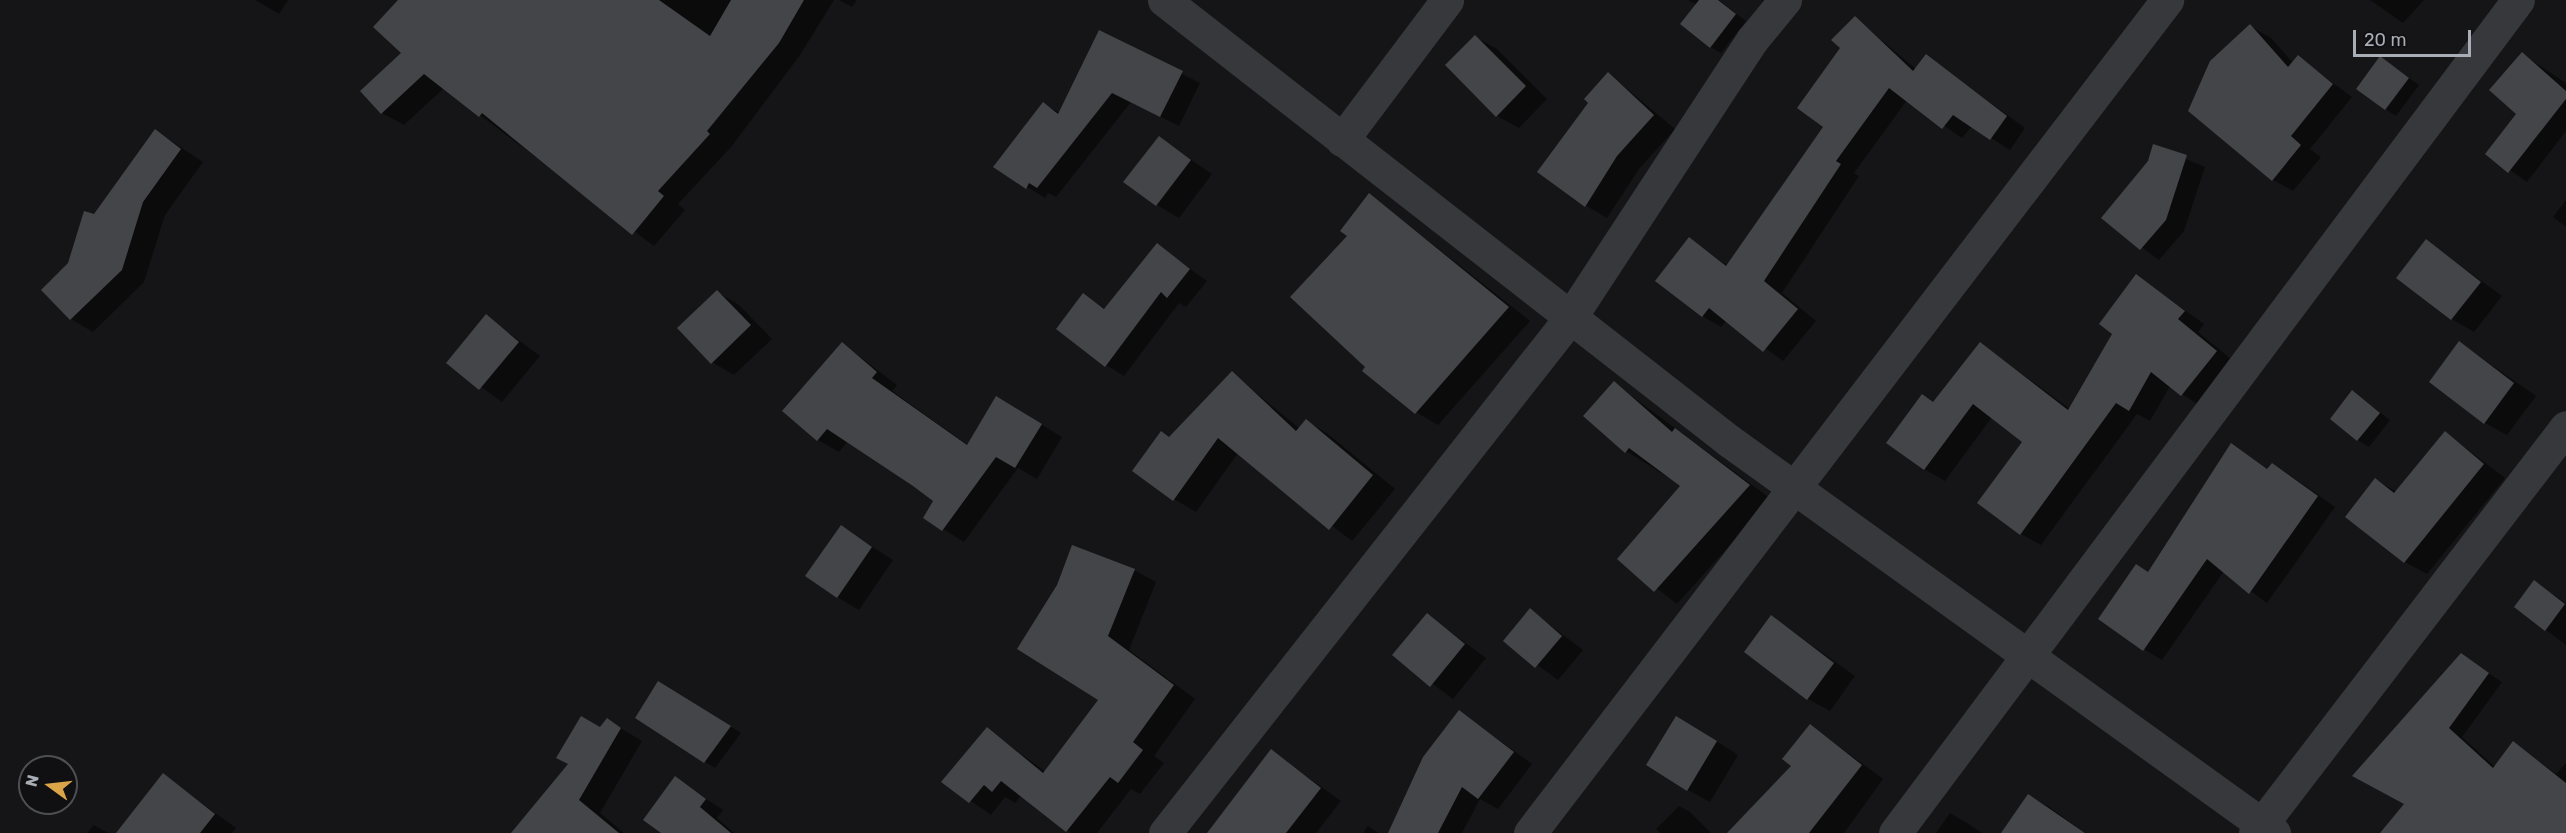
<!DOCTYPE html>
<style>
body{margin:0}
#map{position:relative;width:2566px;height:833px;overflow:hidden;background:#151517;font-family:Rubik,sans-serif}
div>[style]{position:absolute}
[style*='--x']{left:calc(var(--x)*1px);top:calc(var(--y)*1px);width:calc(var(--w)*1px);rotate:calc(var(--a)*1deg)}
.shadow>*{inset:0;background:#0007}
.building>*{inset:0;background:#444549}
.minor>*{height:33px;margin:-16.5px;padding:0 16.5px;transform-origin:16.5px;border-radius:16.5px;background:#37383b}
span{translate:-50% -50%;white-space:nowrap;text-align:center;line-height:1.15;-webkit-text-stroke:5px #101012;paint-order:stroke}
.north{position:absolute;left:18px;top:755px;width:60px;height:60px;box-sizing:border-box;background:#101012;border:2px solid #4d4f53;border-radius:50%;rotate:285deg;font-size:16px;font-weight:700;line-height:24px;text-align:center;color:#a9adb5}
.north::after{content:'';display:block;margin:auto;width:21px;height:27px;background:#dba449;clip-path:polygon(50% 0,100% 100%,50% 72%,0 100%)}
.scale{position:absolute;left:2353px;top:30px;width:118px;height:27px;box-sizing:border-box;border:3px solid #a9adb5;border-top:0;padding-left:8px;font-size:18px;line-height:21px;white-space:nowrap;color:#a9adb5;-webkit-text-stroke:4px #101012;paint-order:stroke}
</style>
<div id="map">
<div class="shadow">
<div style="clip-path:polygon(255px 0,288px 0,279px 14px)"></div>
<div style="clip-path:polygon(400px 0,834px 0,800px 55px,731px 147px,678px 204px,685px 210px,654px 246px,444px 88px,404px 125px,382px 113px,403px 53px)"></div>
<div style="clip-path:polygon(839px 0,857px 0,852px 7px)"></div>
<div style="clip-path:polygon(1688px 0,1719px 0,1746px 21px,1721px 53px,1710px 47px,1697px 5px)"></div>
<div style="clip-path:polygon(2370px 0,2424px 0,2403px 23px)"></div>
<div style="clip-path:polygon(1855px 18px,1916px 69px,1926px 56px,2025px 128px,2010px 150px,1972px 126px,1962px 138px,1907px 100px,1854px 173px,1859px 176px,1782px 293px,1816px 321px,1783px 361px,1727px 320px,1721px 327px,1702px 316px,1689px 239px,1728px 266px,1825px 126px,1842px 48px)"></div>
<div style="clip-path:polygon(2250px 26px,2271px 38px,2293px 63px,2298px 57px,2352px 97px,2310px 149px,2321px 157px,2293px 191px,2273px 180px)"></div>
<div style="clip-path:polygon(1100px 32px,1200px 83px,1179px 126px,1131px 102px,1056px 197px,1048px 193px,1045px 198px,995px 167px,1044px 104px,1060px 113px)"></div>
<div style="clip-path:polygon(1475px 37px,1497px 49px,1547px 99px,1519px 128px,1497px 116px)"></div>
<div style="clip-path:polygon(2522px 54px,2566px 83px,2566px 131px,2527px 182px,2487px 154px,2518px 113px)"></div>
<div style="clip-path:polygon(2381px 58px,2419px 85px,2396px 116px,2385px 109px)"></div>
<div style="clip-path:polygon(1609px 74px,1675px 129px,1639px 169px,1607px 218px,1585px 205px)"></div>
<div style="clip-path:polygon(156px 131px,203px 162px,165px 215px,144px 282px,93px 332px,71px 319px,69px 264px,95px 216px)"></div>
<div style="clip-path:polygon(1159px 138px,1212px 174px,1179px 218px,1157px 205px)"></div>
<div style="clip-path:polygon(2154px 146px,2205px 167px,2184px 231px,2159px 260px,2103px 218px,2149px 162px)"></div>
<div style="clip-path:polygon(1369px 194px,1530px 321px,1438px 425px,1416px 412px,1350px 236px)"></div>
<div style="clip-path:polygon(2566px 200px,2566px 227px,2553px 217px)"></div>
<div style="clip-path:polygon(2427px 241px,2502px 296px,2474px 332px,2452px 319px)"></div>
<div style="clip-path:polygon(1157px 245px,1207px 281px,1186px 307px,1179px 303px,1124px 376px,1106px 365px,1084px 295px,1106px 309px)"></div>
<div style="clip-path:polygon(2137px 276px,2204px 324px,2198px 332px,2237px 364px,2202px 407px,2170px 386px,2150px 421px,2137px 414px,2041px 545px,2021px 534px,2024px 441px,1992px 417px,1945px 481px,1924px 469px,1934px 403px,1981px 344px,2070px 409px,2114px 334px)"></div>
<div style="clip-path:polygon(717px 292px,739px 305px,772px 339px,734px 375px,712px 362px)"></div>
<div style="clip-path:polygon(486px 316px,540px 356px,502px 402px,448px 363px)"></div>
<div style="clip-path:polygon(2460px 343px,2536px 396px,2507px 435px,2485px 423px)"></div>
<div style="clip-path:polygon(843px 344px,897px 385px,892px 391px,968px 445px,1018px 410px,1062px 437px,1037px 479px,1018px 468px,964px 542px,943px 529px,935px 501px,848px 441px,839px 452px,818px 440px)"></div>
<div style="clip-path:polygon(1232px 373px,1300px 429px,1306px 421px,1328px 434px,1395px 489px,1352px 541px,1238px 453px,1196px 512px,1174px 499px)"></div>
<div style="clip-path:polygon(1614px 383px,1771px 499px,1677px 604px,1619px 559px,1682px 486px,1626px 451px)"></div>
<div style="clip-path:polygon(2353px 392px,2390px 420px,2369px 447px,2358px 440px)"></div>
<div style="clip-path:polygon(2446px 433px,2505px 478px,2427px 574px,2405px 562px,2376px 480px,2397px 492px)"></div>
<div style="clip-path:polygon(2232px 445px,2269px 470px,2272px 465px,2290px 475px,2335px 507px,2267px 603px,2224px 571px,2162px 660px,2144px 649px,2149px 573px)"></div>
<div style="clip-path:polygon(841px 527px,893px 560px,859px 610px,837px 597px)"></div>
<div style="clip-path:polygon(1134px 570px,1156px 582px,1129px 650px,1195px 699px,1154px 756px,1164px 763px,1140px 794px,1131px 789px,1097px 833px,1071px 833px,1022px 795px,1015px 803px,1005px 797px,991px 815px,944px 782px,987px 729px,1046px 772px,1100px 700px,1019px 649px)"></div>
<div style="clip-path:polygon(2534px 582px,2566px 603px,2566px 645px,2516px 607px)"></div>
<div style="clip-path:polygon(1530px 610px,1583px 650px,1558px 680px,1505px 641px)"></div>
<div style="clip-path:polygon(1427px 615px,1486px 658px,1453px 699px,1394px 655px)"></div>
<div style="clip-path:polygon(1772px 617px,1855px 676px,1830px 711px,1808px 699px)"></div>
<div style="clip-path:polygon(2461px 655px,2502px 682px,2462px 737px,2495px 767px,2513px 743px,2556px 774px,2566px 763px,2566px 833px,2385px 833px,2406px 804px)"></div>
<div style="clip-path:polygon(659px 683px,741px 733px,715px 768px,704px 761px)"></div>
<div style="clip-path:polygon(1460px 712px,1532px 764px,1498px 809px,1480px 799px,1462px 833px,1419px 833px)"></div>
<div style="clip-path:polygon(607px 720px,642px 741px,600px 813px,624px 833px,517px 833px)"></div>
<div style="clip-path:polygon(1810px 725px,1883px 779px,1844px 833px,1766px 833px)"></div>
<div style="clip-path:polygon(1699px 730px,1738px 755px,1710px 802px,1688px 790px)"></div>
<div style="clip-path:polygon(1271px 751px,1341px 801px,1316px 833px,1207px 833px)"></div>
<div style="clip-path:polygon(163px 775px,236px 828px,232px 833px,118px 833px)"></div>
<div style="clip-path:polygon(675px 778px,723px 810px,717px 818px,734px 833px,664px 833px)"></div>
<div style="clip-path:polygon(2029px 796px,2049px 807px,2086px 833px,2003px 833px)"></div>
<div style="clip-path:polygon(1679px 806px,1690px 812px,1711px 833px,1660px 833px,1656px 829px)"></div>
<div style="clip-path:polygon(1950px 813px,1970px 825px,1982px 833px,1936px 833px)"></div>
<div style="clip-path:polygon(94px 825px,108px 833px,87px 833px)"></div>
<div style="clip-path:polygon(1368px 826px,1379px 833px,1363px 833px)"></div>
</div>
<div class="building">
<div style="clip-path:polygon(398px 0,659px 0,710px 36px,731px 0,804px 0,779px 43px,707px 131px,710px 134px,658px 191px,664px 196px,632px 235px,482px 113px,479px 117px,424px 74px,381px 114px,360px 91px,401px 53px,373px 27px)"></div>
<div style="clip-path:polygon(1699px 0,1718px 0,1736px 14px,1710px 48px,1680px 24px)"></div>
<div style="clip-path:polygon(1855px 16px,1913px 71px,1926px 54px,2007px 116px,1990px 140px,1953px 115px,1942px 129px,1889px 88px,1836px 161px,1841px 164px,1764px 281px,1798px 309px,1763px 352px,1709px 308px,1702px 317px,1655px 281px,1689px 237px,1726px 266px,1823px 127px,1797px 108px,1840px 48px,1831px 40px)"></div>
<div style="clip-path:polygon(2250px 24px,2288px 67px,2298px 55px,2333px 84px,2291px 136px,2301px 145px,2272px 181px,2188px 111px,2210px 61px)"></div>
<div style="clip-path:polygon(1099px 30px,1183px 71px,1160px 117px,1112px 93px,1037px 188px,1029px 183px,1026px 189px,993px 167px,1043px 102px,1058px 114px)"></div>
<div style="clip-path:polygon(1475px 35px,1526px 86px,1496px 117px,1445px 65px)"></div>
<div style="clip-path:polygon(2522px 52px,2566px 91px,2566px 99px,2508px 173px,2485px 154px,2516px 114px,2489px 90px)"></div>
<div style="clip-path:polygon(2380px 56px,2409px 78px,2385px 110px,2356px 89px)"></div>
<div style="clip-path:polygon(1608px 72px,1654px 115px,1617px 156px,1585px 207px,1537px 172px,1588px 103px,1584px 99px)"></div>
<div style="clip-path:polygon(155px 129px,181px 149px,143px 202px,122px 270px,70px 320px,41px 290px,68px 263px,84px 211px,94px 214px)"></div>
<div style="clip-path:polygon(1159px 136px,1191px 160px,1156px 206px,1123px 182px)"></div>
<div style="clip-path:polygon(2153px 144px,2187px 155px,2166px 220px,2140px 250px,2101px 218px,2148px 161px)"></div>
<div style="clip-path:polygon(1369px 193px,1509px 307px,1415px 414px,1362px 371px,1365px 367px,1290px 297px,1347px 236px,1340px 231px)"></div>
<div style="clip-path:polygon(2426px 239px,2481px 282px,2451px 320px,2396px 278px)"></div>
<div style="clip-path:polygon(1157px 243px,1190px 269px,1167px 298px,1161px 292px,1105px 367px,1056px 329px,1083px 293px,1104px 309px)"></div>
<div style="clip-path:polygon(2136px 274px,2185px 311px,2178px 319px,2217px 351px,2181px 396px,2151px 372px,2129px 411px,2116px 403px,2020px 535px,1977px 503px,2022px 442px,1973px 404px,1924px 470px,1886px 443px,1922px 394px,1933px 402px,1980px 342px,2068px 410px,2112px 334px,2099px 324px)"></div>
<div style="clip-path:polygon(717px 290px,751px 325px,711px 364px,677px 328px)"></div>
<div style="clip-path:polygon(486px 314px,519px 342px,479px 390px,446px 363px)"></div>
<div style="clip-path:polygon(2459px 341px,2514px 383px,2484px 424px,2429px 382px)"></div>
<div style="clip-path:polygon(842px 342px,877px 372px,872px 378px,967px 445px,996px 396px,1042px 424px,1015px 468px,996px 457px,942px 531px,923px 518px,933px 501px,913px 486px,827px 429px,817px 441px,782px 411px)"></div>
<div style="clip-path:polygon(1232px 371px,1296px 431px,1306px 419px,1373px 475px,1329px 530px,1218px 438px,1173px 501px,1132px 471px,1161px 431px,1169px 437px)"></div>
<div style="clip-path:polygon(1614px 381px,1672px 432px,1675px 428px,1750px 485px,1654px 592px,1617px 559px,1680px 486px,1629px 448px,1625px 453px,1583px 416px)"></div>
<div style="clip-path:polygon(2352px 390px,2380px 413px,2357px 441px,2330px 419px)"></div>
<div style="clip-path:polygon(2445px 431px,2484px 464px,2404px 563px,2345px 517px,2375px 478px,2394px 493px)"></div>
<div style="clip-path:polygon(2231px 443px,2267px 469px,2272px 463px,2318px 496px,2249px 594px,2207px 559px,2143px 651px,2098px 619px,2136px 564px,2148px 572px)"></div>
<div style="clip-path:polygon(841px 525px,872px 547px,837px 598px,805px 576px)"></div>
<div style="clip-path:polygon(1072px 545px,1135px 569px,1108px 636px,1174px 685px,1133px 742px,1143px 750px,1118px 783px,1110px 777px,1066px 832px,1001px 781px,992px 792px,984px 785px,969px 803px,941px 782px,987px 727px,1043px 773px,1098px 700px,1017px 649px,1057px 585px)"></div>
<div style="clip-path:polygon(2534px 580px,2565px 604px,2545px 631px,2514px 607px)"></div>
<div style="clip-path:polygon(1530px 608px,1562px 636px,1535px 668px,1503px 641px)"></div>
<div style="clip-path:polygon(1427px 613px,1465px 644px,1430px 687px,1392px 655px)"></div>
<div style="clip-path:polygon(1771px 615px,1834px 663px,1807px 700px,1744px 652px)"></div>
<div style="clip-path:polygon(2461px 653px,2489px 673px,2449px 728px,2493px 768px,2513px 741px,2566px 783px,2566px 833px,2380px 833px,2404px 804px,2352px 776px)"></div>
<div style="clip-path:polygon(658px 681px,731px 726px,704px 763px,635px 718px)"></div>
<div style="clip-path:polygon(1459px 710px,1514px 752px,1478px 799px,1462px 787px,1438px 833px,1388px 833px,1423px 757px)"></div>
<div style="clip-path:polygon(581px 716px,600px 727px,607px 718px,621px 728px,579px 800px,619px 833px,511px 833px,568px 764px,556px 758px)"></div>
<div style="clip-path:polygon(1676px 716px,1717px 741px,1687px 791px,1646px 765px)"></div>
<div style="clip-path:polygon(1810px 724px,1862px 765px,1809px 833px,1727px 833px,1791px 766px,1782px 759px)"></div>
<div style="clip-path:polygon(1271px 749px,1321px 788px,1286px 833px,1207px 833px)"></div>
<div style="clip-path:polygon(163px 773px,215px 814px,200px 833px,116px 833px)"></div>
<div style="clip-path:polygon(675px 776px,706px 799px,700px 807px,731px 833px,661px 833px,643px 820px)"></div>
<div style="clip-path:polygon(2028px 794px,2085px 833px,2001px 833px)"></div>
</div>
<div class="minor">
<div style="--x:1164;--y:0;--w:715;--a:37.96"></div>
<div style="--x:1728;--y:440;--w:673;--a:35.75"></div>
<div style="--x:1342;--y:140;--w:175;--a:-53.1"></div>
<div style="--x:1165;--y:833;--w:655;--a:-51.82"></div>
<div style="--x:1570;--y:318;--w:332;--a:-56.8"></div>
<div style="--x:1752;--y:40;--w:52;--a:-50.5"></div>
<div style="--x:1530;--y:833;--w:1049;--a:-52.59"></div>
<div style="--x:1895;--y:833;--w:1040;--a:-53.21"></div>
<div style="--x:2255;--y:833;--w:511;--a:-52.55"></div>
</div>
<div class="north">N</div>
<div class="scale">20 m</div>
</div>
